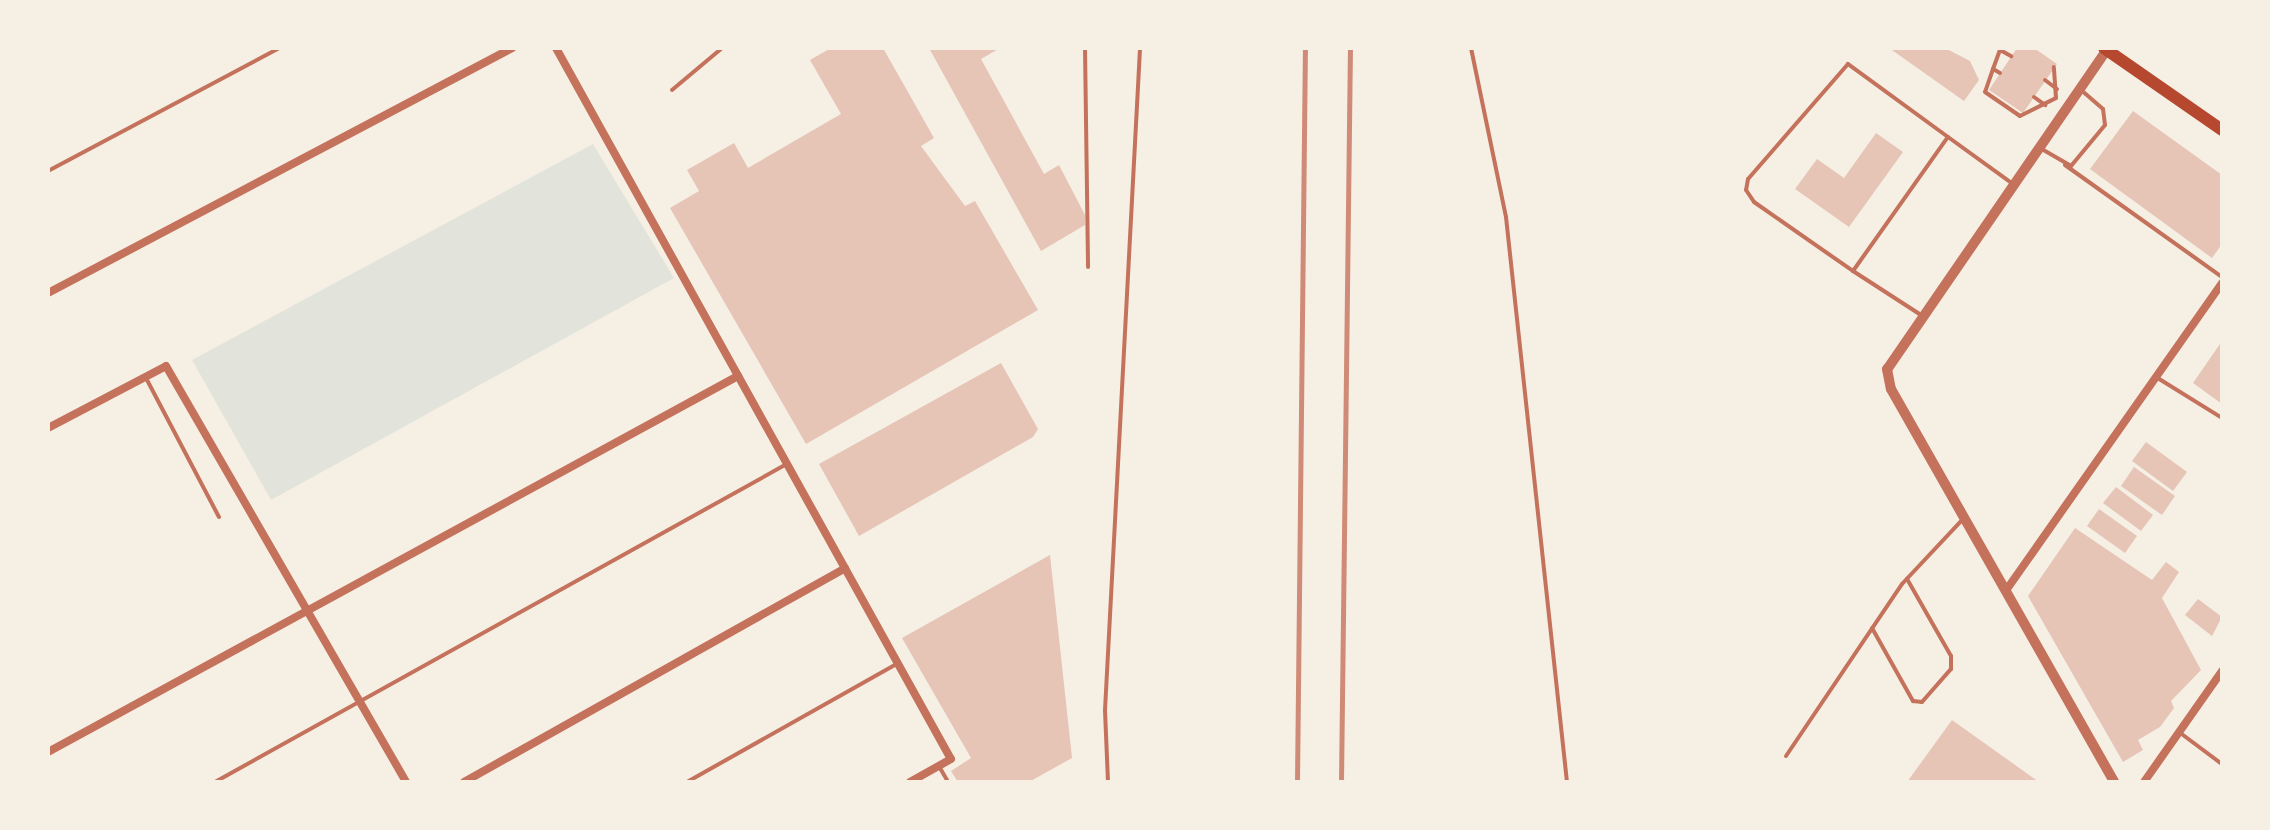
<!DOCTYPE html>
<style>
body{margin:0}
#map{position:relative;width:2270px;height:830px;overflow:hidden;background:#f6efe4;font-family:"Alegreya Sans",sans-serif}
div>[style]{position:absolute}
[style*='--x']{left:calc(var(--x)*1px);top:calc(var(--y)*1px);width:calc(var(--w)*1px);rotate:calc(var(--a)*1deg)}
.green>*{inset:0;background:#e2e4dc}
.building>*{inset:0;background:#e6c5b7}
.service>*{height:4px;margin:-2px;padding:0 2px;transform-origin:2px;border-radius:2px;background:#c5725c}
.minor>*{height:8px;margin:-4px;padding:0 4px;transform-origin:4px;border-radius:4px;background:#c5725c}
.tertiary>*{height:10px;margin:-5px;padding:0 5px;transform-origin:5px;border-radius:5px;background:#c5725c}
.secondary>*{height:12px;margin:-6px;padding:0 6px;transform-origin:6px;border-radius:6px;background:#b5482f}
.rail>*{height:5px;margin:-2.5px;padding:0 2.5px;transform-origin:2.5px;border-radius:2.5px;background:#cf8b77}
span{translate:-50% -50%;white-space:nowrap;text-align:center;line-height:1.15;-webkit-text-stroke:8px #f6efe4;paint-order:stroke}
.frame{position:absolute;inset:0;border:50px solid #f6efe4;pointer-events:none}
</style>
<div id="map">
<div class="green">
<div style="clip-path:polygon(593px 144px,674px 278px,271px 500px,192px 360px)"></div>
</div>
<div class="building">
<div style="clip-path:polygon(831px 48px,883px 48px,934px 138px,921px 146px,965px 206px,975px 201px,1038px 310px,806px 444px,670px 208px,699px 191px,687px 170px,734px 143px,748px 168px,841px 114px,810px 60px)"></div>
<div style="clip-path:polygon(929px 48px,1000px 48px,981px 59px,1044px 174px,1059px 165px,1085px 215px,1085px 225px,1041px 251px)"></div>
<div style="clip-path:polygon(1889px 48px,1945px 48px,1970px 61px,1979px 80px,1964px 101px)"></div>
<div style="clip-path:polygon(2017px 48px,2034px 48px,2057px 64px,2023px 113px,1989px 90px)"></div>
<div style="clip-path:polygon(2133px 111px,2222px 175px,2222px 244px,2212px 258px,2090px 169px)"></div>
<div style="clip-path:polygon(1876px 133px,1903px 152px,1849px 227px,1795px 189px,1817px 159px,1844px 178px)"></div>
<div style="clip-path:polygon(2222px 341px,2222px 404px,2193px 383px)"></div>
<div style="clip-path:polygon(1001px 363px,1038px 429px,1033px 437px,859px 536px,819px 464px)"></div>
<div style="clip-path:polygon(2146px 442px,2187px 472px,2173px 491px,2132px 461px)"></div>
<div style="clip-path:polygon(2134px 467px,2175px 496px,2162px 515px,2121px 486px)"></div>
<div style="clip-path:polygon(2116px 487px,2153px 515px,2141px 531px,2103px 503px)"></div>
<div style="clip-path:polygon(2099px 509px,2137px 536px,2125px 553px,2087px 526px)"></div>
<div style="clip-path:polygon(2075px 528px,2152px 580px,2166px 562px,2179px 572px,2162px 598px,2201px 670px,2171px 701px,2174px 708px,2160px 727px,2138px 740px,2143px 750px,2123px 762px,2028px 596px)"></div>
<div style="clip-path:polygon(1050px 555px,1072px 758px,1029px 782px,958px 782px,951px 771px,971px 758px,902px 638px)"></div>
<div style="clip-path:polygon(2198px 599px,2222px 617px,2212px 636px,2185px 615px)"></div>
<div style="clip-path:polygon(1952px 720px,2039px 782px,1907px 782px)"></div>
</div>
<div class="service">
<div style="--x:1085;--y:48;--w:219;--a:89.2"></div>
<div style="--x:1471;--y:48;--w:173;--a:78.3"></div>
<div style="--x:1506;--y:217;--w:568;--a:83.84"></div>
<div style="--x:1996;--y:48;--w:11;--a:0"></div>
<div style="--x:1993;--y:69;--w:24;--a:109"></div>
<div style="--x:1985;--y:92;--w:42;--a:34.4"></div>
<div style="--x:2020;--y:116;--w:40;--a:-26.6"></div>
<div style="--x:2056;--y:98;--w:31;--a:-94"></div>
<div style="--x:2000;--y:73;--w:8;--a:-150"></div>
<div style="--x:1993;--y:69;--w:20;--a:-70"></div>
<div style="--x:2000;--y:50;--w:13;--a:29"></div>
<div style="--x:2045;--y:80;--w:15;--a:37"></div>
<div style="--x:672;--y:90;--w:65;--a:-40"></div>
<div style="--x:2034;--y:97;--w:14;--a:36"></div>
<div style="--x:1948;--y:137;--w:124;--a:-143.9"></div>
<div style="--x:1848;--y:64;--w:152;--a:131"></div>
<div style="--x:1748;--y:179;--w:11;--a:100"></div>
<div style="--x:1746;--y:190;--w:14;--a:56"></div>
<div style="--x:1754;--y:202;--w:121;--a:34.9"></div>
<div style="--x:1853;--y:271;--w:164;--a:-54.7"></div>
<div style="--x:1948;--y:137;--w:80;--a:35.9"></div>
<div style="--x:2040;--y:148;--w:36;--a:30"></div>
<div style="--x:2071;--y:166;--w:53;--a:-50.3"></div>
<div style="--x:2105;--y:125;--w:16;--a:-97"></div>
<div style="--x:2103;--y:109;--w:29;--a:-139"></div>
<div style="--x:2065;--y:165;--w:193;--a:35.5"></div>
<div style="--x:48;--y:171;--w:262;--a:-28"></div>
<div style="--x:1853;--y:271;--w:81;--a:32.9"></div>
<div style="--x:2156;--y:377;--w:78;--a:31.8"></div>
<div style="--x:146;--y:378;--w:157;--a:62.3"></div>
<div style="--x:1872;--y:628;--w:84;--a:60.7"></div>
<div style="--x:1913;--y:701;--w:9;--a:6"></div>
<div style="--x:1922;--y:702;--w:44;--a:-48.7"></div>
<div style="--x:1951;--y:669;--w:13;--a:-90"></div>
<div style="--x:1951;--y:656;--w:89;--a:-119.7"></div>
<div style="--x:2179;--y:732;--w:54;--a:36.7"></div>
<div style="--x:1786;--y:756;--w:207;--a:-56"></div>
<div style="--x:1902;--y:584;--w:91;--a:-46.8"></div>
<div style="--x:940;--y:768;--w:16;--a:60"></div>
<div style="--x:215;--y:782;--w:652;--a:-29.08"></div>
<div style="--x:687;--y:782;--w:240;--a:-29.4"></div>
<div style="--x:1108;--y:782;--w:72;--a:-92.4"></div>
<div style="--x:1105;--y:710;--w:663;--a:-86.97"></div>
</div>
<div class="minor">
<div style="--x:556;--y:48;--w:813;--a:60.95"></div>
<div style="--x:951;--y:759;--w:47;--a:150.7"></div>
<div style="--x:48;--y:293;--w:525;--a:-27.83"></div>
<div style="--x:48;--y:428;--w:133;--a:-27.7"></div>
<div style="--x:166;--y:366;--w:480;--a:60"></div>
<div style="--x:2007;--y:589;--w:374;--a:-54.9"></div>
<div style="--x:48;--y:752;--w:786;--a:-28.59"></div>
<div style="--x:464;--y:782;--w:437;--a:-29.3"></div>
<div style="--x:2144;--y:782;--w:136;--a:-54.9"></div>
</div>
<div class="tertiary">
<div style="--x:2108;--y:48;--w:390;--a:124.5"></div>
<div style="--x:1887;--y:369;--w:20;--a:79"></div>
<div style="--x:1891;--y:389;--w:452;--a:60.4"></div>
</div>
<div class="secondary">
<div style="--x:2104;--y:48;--w:144;--a:34.8"></div>
</div>
<div class="rail">
<div style="--x:1297;--y:782;--w:734;--a:-89.38"></div>
<div style="--x:1341;--y:782;--w:734;--a:-89.3"></div>
</div>
<div class="frame"></div>
</div>
